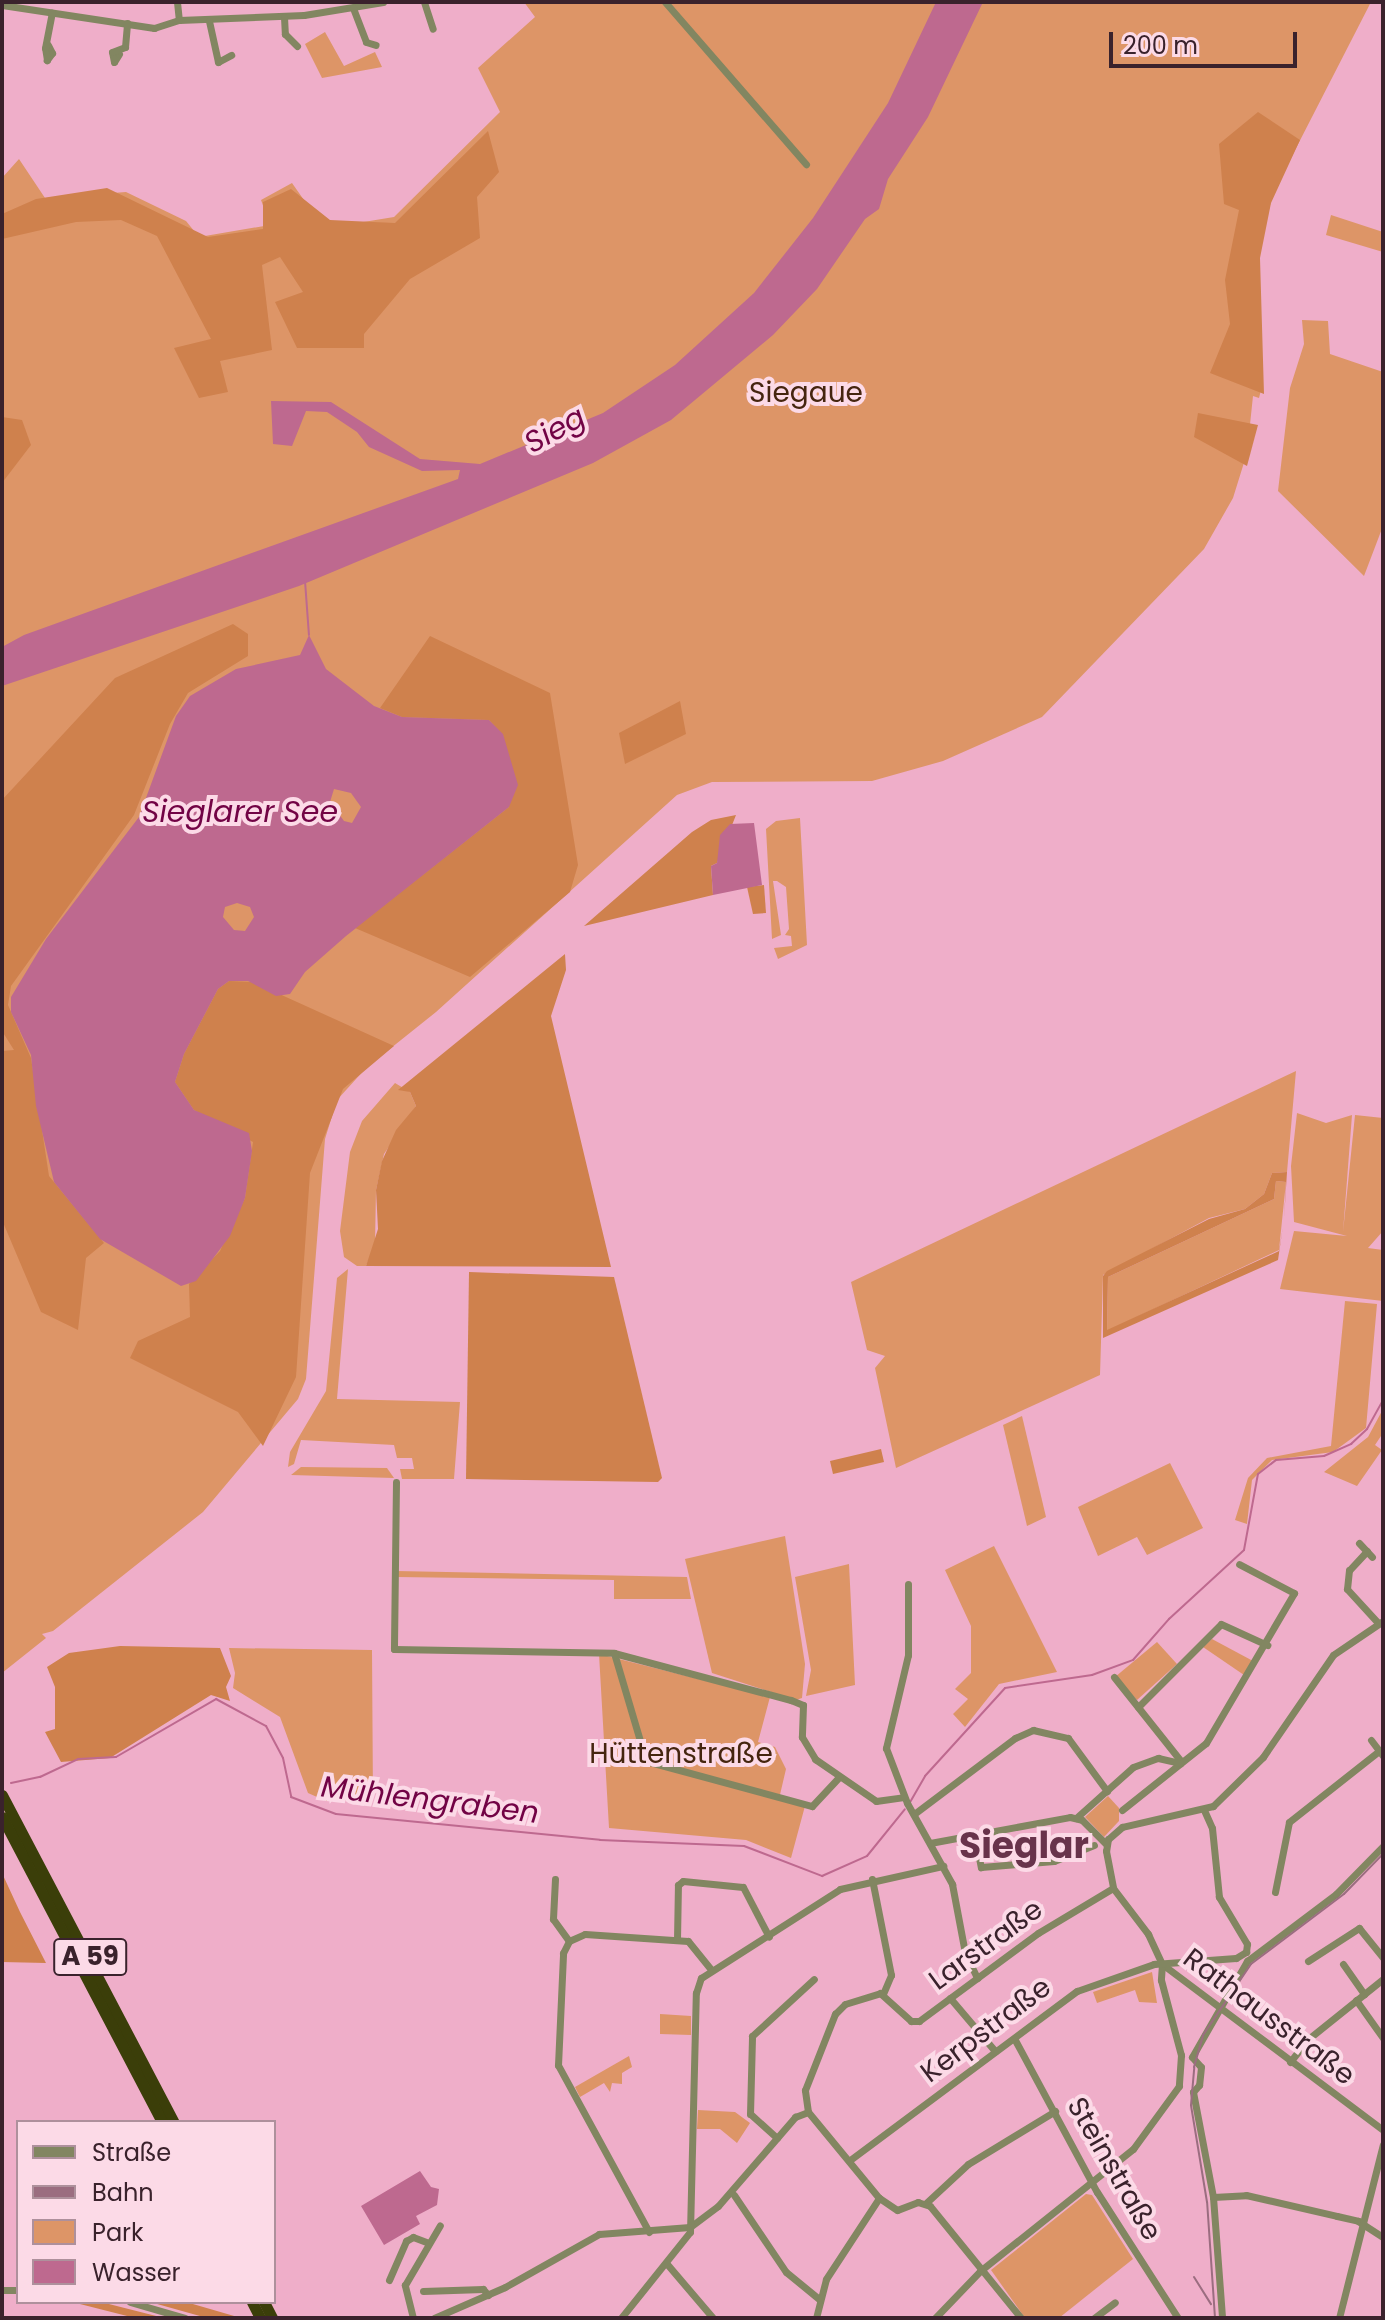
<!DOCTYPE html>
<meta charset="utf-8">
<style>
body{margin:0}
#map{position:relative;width:1385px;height:2320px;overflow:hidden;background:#efaec9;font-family:Poppins,sans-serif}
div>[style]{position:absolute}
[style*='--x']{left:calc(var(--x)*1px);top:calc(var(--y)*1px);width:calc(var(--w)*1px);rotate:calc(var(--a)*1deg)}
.green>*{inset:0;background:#dd9567}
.forest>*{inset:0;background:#cf814d}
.water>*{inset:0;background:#be698f}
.stream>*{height:2px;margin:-1px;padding:0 1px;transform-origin:1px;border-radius:1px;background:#be698f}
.minor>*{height:7px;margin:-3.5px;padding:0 3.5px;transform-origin:3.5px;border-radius:3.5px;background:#828661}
.highway>*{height:11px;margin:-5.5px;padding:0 5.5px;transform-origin:5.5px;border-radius:5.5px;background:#3b3e09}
.rail>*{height:2px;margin:-1px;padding:0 1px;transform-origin:1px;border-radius:1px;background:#9b6d80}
span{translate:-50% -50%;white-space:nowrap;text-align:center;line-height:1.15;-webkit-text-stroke:8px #fcdae7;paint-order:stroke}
.shield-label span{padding:2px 6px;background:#fcdae7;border:2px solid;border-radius:6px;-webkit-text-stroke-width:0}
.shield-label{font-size:26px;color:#3a222c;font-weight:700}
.park-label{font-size:28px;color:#45250f}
.street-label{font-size:28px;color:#3a222c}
.water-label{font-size:30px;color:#720345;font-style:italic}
.district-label{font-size:36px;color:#68334b;font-weight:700}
.frame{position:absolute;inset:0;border:4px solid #3a222c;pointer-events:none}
.legend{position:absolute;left:16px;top:2120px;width:260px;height:184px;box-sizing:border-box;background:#fcdae7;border:2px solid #ae909c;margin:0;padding:10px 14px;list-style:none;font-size:24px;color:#3a222c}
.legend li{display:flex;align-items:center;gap:16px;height:40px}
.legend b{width:40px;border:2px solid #ae909c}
.scale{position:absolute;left:1109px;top:32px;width:188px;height:36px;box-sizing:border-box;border:4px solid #3a222c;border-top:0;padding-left:10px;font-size:24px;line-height:28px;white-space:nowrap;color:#3a222c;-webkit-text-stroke:6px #fcdae7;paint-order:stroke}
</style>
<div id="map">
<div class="green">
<div style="clip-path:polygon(524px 2px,1371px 2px,1273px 193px,1252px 280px,1263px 382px,1259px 398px,1253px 396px,1247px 453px,1233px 498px,1204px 549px,1042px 717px,943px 761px,872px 781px,712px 782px,677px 795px,436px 1012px,366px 1068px,337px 1100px,325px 1139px,306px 1379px,298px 1399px,203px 1512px,53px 1631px,42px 1634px,46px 1638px,2px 1673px,2px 178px,19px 159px,45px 198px,126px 192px,186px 221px,199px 237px,270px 225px,261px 200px,292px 183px,318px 220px,351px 224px,394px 217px,500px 112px,478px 68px,535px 17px)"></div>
<div style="clip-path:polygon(325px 32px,344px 66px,375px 52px,382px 67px,322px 78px,305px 44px)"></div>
<div style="clip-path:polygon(1331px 215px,1383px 232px,1383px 252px,1326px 235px)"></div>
<div style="clip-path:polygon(1302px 320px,1328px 321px,1330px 354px,1383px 372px,1383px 526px,1364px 576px,1278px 491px,1290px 388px,1304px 344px)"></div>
<div style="clip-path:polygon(800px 818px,807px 945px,778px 959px,774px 948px,792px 946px,791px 936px,785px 935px,789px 929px,786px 887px,777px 881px,773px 881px,781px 935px,772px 939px,766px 829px,776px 821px)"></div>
<div style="clip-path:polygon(1296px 1071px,1287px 1172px,1272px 1173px,1264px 1194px,1245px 1209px,1209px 1218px,1103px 1275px,1100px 1375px,896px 1468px,875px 1368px,885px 1356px,867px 1350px,851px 1282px)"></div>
<div style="clip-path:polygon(395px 1083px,410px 1092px,416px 1106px,384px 1154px,376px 1190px,375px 1244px,366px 1266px,357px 1266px,344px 1257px,340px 1231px,350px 1152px,362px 1121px)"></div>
<div style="clip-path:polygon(1297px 1113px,1326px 1123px,1352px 1115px,1343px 1232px,1355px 1115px,1383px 1118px,1383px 1231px,1368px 1248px,1383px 1250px,1383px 1301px,1280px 1289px,1294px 1231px,1347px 1236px,1294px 1222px,1291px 1166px)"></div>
<div style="clip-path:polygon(1276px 1181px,1286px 1182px,1279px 1250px,1107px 1331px,1108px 1277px,1274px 1199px)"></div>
<div style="clip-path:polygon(348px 1269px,337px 1399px,460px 1402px,454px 1479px,402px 1479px,400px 1469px,414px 1469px,412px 1458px,397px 1458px,394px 1445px,301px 1440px,294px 1464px,288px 1467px,290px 1452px,326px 1391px,337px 1278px)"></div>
<div style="clip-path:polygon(1345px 1301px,1377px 1304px,1366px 1428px,1333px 1452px,1272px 1460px,1252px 1480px,1247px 1524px,1235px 1520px,1248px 1478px,1267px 1458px,1331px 1446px)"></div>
<div style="clip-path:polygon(1383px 1409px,1383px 1433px,1375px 1445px,1382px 1450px,1357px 1486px,1324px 1472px,1368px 1437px)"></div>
<div style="clip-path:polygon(1022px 1416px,1046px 1517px,1027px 1526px,1003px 1425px)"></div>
<div style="clip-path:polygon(1170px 1463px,1203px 1528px,1147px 1555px,1137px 1537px,1098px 1556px,1078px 1507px)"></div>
<div style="clip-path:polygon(301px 1467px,387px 1468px,394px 1478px,291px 1475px)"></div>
<div style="clip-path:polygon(785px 1536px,805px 1664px,802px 1698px,796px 1700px,712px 1673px,685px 1559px)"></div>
<div style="clip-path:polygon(994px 1546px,1057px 1672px,999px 1684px,965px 1727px,953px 1714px,968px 1699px,955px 1689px,971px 1673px,971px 1626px,945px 1570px)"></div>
<div style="clip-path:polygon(849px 1564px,855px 1685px,806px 1696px,811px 1670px,795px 1577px)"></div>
<div style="clip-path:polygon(396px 1571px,687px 1577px,691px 1599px,614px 1599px,614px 1580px,396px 1577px)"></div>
<div style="clip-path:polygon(1212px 1639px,1253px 1661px,1244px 1675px,1203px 1647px)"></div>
<div style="clip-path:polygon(1157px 1642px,1177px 1664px,1137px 1700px,1115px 1677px)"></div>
<div style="clip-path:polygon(229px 1648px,372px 1650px,373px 1800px,326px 1801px,308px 1793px,280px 1717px,233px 1688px,235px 1673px)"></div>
<div style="clip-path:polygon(599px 1654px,770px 1697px,758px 1742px,775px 1747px,786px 1769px,779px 1799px,805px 1806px,791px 1858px,746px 1840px,609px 1828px)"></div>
<div style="clip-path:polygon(1108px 1796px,1119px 1808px,1119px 1821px,1104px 1837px,1085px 1817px)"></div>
<div style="clip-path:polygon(1152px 1972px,1157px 2003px,1139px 2002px,1135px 1990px,1097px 2003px,1093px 1992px)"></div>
<div style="clip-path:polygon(660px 2014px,691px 2016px,691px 2035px,660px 2034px)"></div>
<div style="clip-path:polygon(629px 2056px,632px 2067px,622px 2073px,622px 2084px,612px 2083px,610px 2092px,604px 2083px,580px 2097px,575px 2087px)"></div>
<div style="clip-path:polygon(698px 2110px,735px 2112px,750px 2123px,737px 2143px,720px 2129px,697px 2129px)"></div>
<div style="clip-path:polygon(1086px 2194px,1092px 2195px,1133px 2259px,1059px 2318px,1025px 2318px,991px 2270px)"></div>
</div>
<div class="forest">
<div style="clip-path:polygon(1258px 112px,1300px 140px,1271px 203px,1260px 258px,1264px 394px,1210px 373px,1230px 324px,1225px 280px,1239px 210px,1224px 204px,1219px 144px)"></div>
<div style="clip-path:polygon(488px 131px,499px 172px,477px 197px,480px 238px,410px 279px,364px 334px,364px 348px,297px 348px,275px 302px,303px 292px,280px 257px,262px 265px,272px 350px,220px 361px,228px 392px,199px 398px,174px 348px,211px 339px,157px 236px,121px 220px,76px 222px,2px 239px,2px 214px,36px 199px,107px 188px,208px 237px,263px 229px,263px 202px,291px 189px,330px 220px,395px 223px)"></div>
<div style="clip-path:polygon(1198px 413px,1258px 425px,1247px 466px,1194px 437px)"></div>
<div style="clip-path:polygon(2px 417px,22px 420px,31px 445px,2px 483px)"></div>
<div style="clip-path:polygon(233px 624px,248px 634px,248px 656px,188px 693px,170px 724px,134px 815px,11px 986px,8px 1005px,31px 1058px,49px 1176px,104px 1243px,86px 1258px,78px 1330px,41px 1312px,2px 1220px,2px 1051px,14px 1050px,2px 1031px,2px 800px,115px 678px)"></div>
<div style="clip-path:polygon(430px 636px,550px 693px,578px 865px,570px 892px,470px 977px,355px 928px,509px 807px,503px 735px,489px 720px,402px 717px,380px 708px)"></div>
<div style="clip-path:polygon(680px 701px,686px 734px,625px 764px,619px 733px)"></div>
<div style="clip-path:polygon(736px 815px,717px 863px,711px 866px,713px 895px,584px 926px,692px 832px,711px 820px)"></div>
<div style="clip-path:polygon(764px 885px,766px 913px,753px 914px,747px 887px)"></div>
<div style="clip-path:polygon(565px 954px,566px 970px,551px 1016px,611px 1267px,366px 1266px,378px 1229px,376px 1190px,382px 1161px,396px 1130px,416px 1106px,410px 1092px,398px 1090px)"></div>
<div style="clip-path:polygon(229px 981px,253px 982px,394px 1046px,343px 1089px,310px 1173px,296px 1377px,263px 1446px,238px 1412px,130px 1358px,138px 1341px,190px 1317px,189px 1284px,220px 1251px,245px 1198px,253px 1142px,194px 1110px,175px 1082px,184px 1054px,218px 989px)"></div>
<div style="clip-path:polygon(1287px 1172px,1284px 1220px,1286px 1182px,1276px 1181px,1274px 1199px,1108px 1277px,1107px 1330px,1279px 1251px,1283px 1226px,1278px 1260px,1103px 1338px,1103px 1276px,1107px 1271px,1209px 1219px,1245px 1209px,1264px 1194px,1272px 1173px)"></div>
<div style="clip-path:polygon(469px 1272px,614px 1277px,662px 1478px,658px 1482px,466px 1479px)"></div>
<div style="clip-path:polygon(881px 1449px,884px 1462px,833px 1474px,830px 1461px)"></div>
<div style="clip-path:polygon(120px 1646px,220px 1648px,231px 1676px,226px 1687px,230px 1701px,211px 1695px,110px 1758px,61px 1762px,45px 1732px,55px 1729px,55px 1687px,47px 1667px,69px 1653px)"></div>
<div style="clip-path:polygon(2px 1873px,20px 1912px,46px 1963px,2px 1962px)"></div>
<div style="clip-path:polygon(72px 2302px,101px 2302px,164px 2318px,135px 2318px)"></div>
<div style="clip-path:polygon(150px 2302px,186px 2302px,241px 2318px,207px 2318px)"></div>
</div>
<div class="water">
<div style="clip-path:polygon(936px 2px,983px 2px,928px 117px,888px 179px,879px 209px,865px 219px,817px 289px,773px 335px,671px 420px,593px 463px,299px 586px,2px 686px,2px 647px,24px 635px,458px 479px,460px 470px,422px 471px,369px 447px,357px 432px,327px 412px,306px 411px,292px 446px,273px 444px,271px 401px,331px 402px,420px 459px,480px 464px,603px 413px,675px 365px,754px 293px,813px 218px,888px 103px)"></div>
<div style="clip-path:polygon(evenodd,309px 635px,326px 669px,374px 706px,402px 717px,489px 720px,503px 734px,518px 785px,509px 807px,346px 936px,305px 972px,290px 994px,276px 996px,248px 981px,229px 981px,218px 989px,184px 1054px,175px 1082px,194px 1110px,249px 1133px,252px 1151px,245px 1198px,230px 1236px,196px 1281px,181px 1286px,100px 1239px,54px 1182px,36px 1106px,31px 1055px,11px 1012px,11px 997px,46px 939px,139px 817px,176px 716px,190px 696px,236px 669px,300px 655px,309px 635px,334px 789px,351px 793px,361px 807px,352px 823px,344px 821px,330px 802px,334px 789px,309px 635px,237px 903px,250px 907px,254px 917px,245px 931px,234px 930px,223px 917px,225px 907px,237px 903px)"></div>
<div style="clip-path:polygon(754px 823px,762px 885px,713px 895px,711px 866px,717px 863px,720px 835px,730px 824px)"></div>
<div style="clip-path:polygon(420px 2171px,431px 2187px,439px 2189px,437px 2205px,416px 2216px,420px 2224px,384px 2245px,361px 2206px)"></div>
</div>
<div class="stream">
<div style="--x:305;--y:581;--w:54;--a:85.8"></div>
<div style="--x:11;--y:1783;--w:30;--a:-12"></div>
<div style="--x:40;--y:1777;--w:42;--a:-25.3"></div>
<div style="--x:78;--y:1759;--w:38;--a:-3"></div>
<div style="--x:116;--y:1757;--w:116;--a:-30.1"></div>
<div style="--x:216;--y:1699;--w:57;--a:28.4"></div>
<div style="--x:266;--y:1726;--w:36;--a:62"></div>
<div style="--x:283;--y:1758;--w:40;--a:78"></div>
<div style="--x:291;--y:1797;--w:48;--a:20.7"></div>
<div style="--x:336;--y:1814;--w:265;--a:5.6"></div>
<div style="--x:600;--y:1840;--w:144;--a:2.4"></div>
<div style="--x:744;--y:1846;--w:84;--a:21"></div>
<div style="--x:822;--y:1876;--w:49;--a:-24"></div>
<div style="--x:867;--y:1856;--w:60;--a:-51"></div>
<div style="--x:909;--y:1804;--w:32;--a:-60"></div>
<div style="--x:925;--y:1776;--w:119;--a:-47.7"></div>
<div style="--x:1005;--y:1688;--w:88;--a:-8.5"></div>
<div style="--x:1092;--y:1675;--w:44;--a:-20.1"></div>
<div style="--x:1133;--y:1660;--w:55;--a:-48.7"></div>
<div style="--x:1169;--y:1619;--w:102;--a:-42.6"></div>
<div style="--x:1244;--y:1550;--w:77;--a:-79.6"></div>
<div style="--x:1258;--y:1474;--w:23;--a:-38"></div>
<div style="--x:1276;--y:1460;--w:48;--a:-4.8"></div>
<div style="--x:1324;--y:1456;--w:30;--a:-24"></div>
<div style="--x:1351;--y:1444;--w:22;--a:-43"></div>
<div style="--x:1367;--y:1429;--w:33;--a:-61"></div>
</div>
<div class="minor">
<div style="--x:177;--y:2;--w:18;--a:84"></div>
<div style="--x:424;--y:2;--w:28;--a:72"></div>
<div style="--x:665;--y:2;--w:215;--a:49"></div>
<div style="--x:2;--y:5;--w:154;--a:8.6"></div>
<div style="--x:154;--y:28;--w:26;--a:-18"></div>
<div style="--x:179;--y:20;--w:125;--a:-2.3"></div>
<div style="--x:304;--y:15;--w:80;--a:-9.3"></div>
<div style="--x:353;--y:8;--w:36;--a:69"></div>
<div style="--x:366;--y:42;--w:10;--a:17"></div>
<div style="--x:284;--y:17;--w:17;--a:87"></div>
<div style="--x:285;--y:34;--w:17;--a:45"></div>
<div style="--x:209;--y:21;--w:42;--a:77.6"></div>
<div style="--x:218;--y:62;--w:15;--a:-28"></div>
<div style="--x:48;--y:45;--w:9;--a:63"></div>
<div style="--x:52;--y:53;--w:9;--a:126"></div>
<div style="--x:47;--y:60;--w:12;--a:-99"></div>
<div style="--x:45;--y:48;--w:36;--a:-79"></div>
<div style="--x:119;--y:54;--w:9;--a:122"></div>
<div style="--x:114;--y:62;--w:10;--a:-101"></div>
<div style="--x:112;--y:52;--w:14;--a:-21"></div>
<div style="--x:125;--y:47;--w:24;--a:-85"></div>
<div style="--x:396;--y:1482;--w:167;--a:90.7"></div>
<div style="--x:394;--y:1649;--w:220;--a:1"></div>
<div style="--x:614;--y:1653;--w:183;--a:14.9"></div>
<div style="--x:791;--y:1700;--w:13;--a:23"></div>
<div style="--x:803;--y:1705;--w:32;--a:92"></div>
<div style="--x:802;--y:1737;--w:26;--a:59"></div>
<div style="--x:815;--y:1759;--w:74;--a:34.5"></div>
<div style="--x:876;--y:1801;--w:28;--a:-8"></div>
<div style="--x:1359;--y:1543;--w:19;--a:47"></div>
<div style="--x:1367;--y:1551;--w:26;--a:133"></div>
<div style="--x:1349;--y:1570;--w:19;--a:96"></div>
<div style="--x:1347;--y:1589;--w:46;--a:47.6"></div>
<div style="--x:908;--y:1584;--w:71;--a:90"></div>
<div style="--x:908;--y:1655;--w:96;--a:103.3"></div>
<div style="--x:886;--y:1748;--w:59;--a:69.1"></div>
<div style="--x:907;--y:1803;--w:93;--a:60.9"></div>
<div style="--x:952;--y:1884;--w:70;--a:79.3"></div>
<div style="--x:965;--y:1953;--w:28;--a:64"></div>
<div style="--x:1383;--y:1621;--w:60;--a:145.8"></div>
<div style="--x:1333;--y:1655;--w:124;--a:124.5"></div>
<div style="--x:1263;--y:1757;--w:70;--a:135.6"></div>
<div style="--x:1213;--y:1806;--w:93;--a:167"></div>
<div style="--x:1122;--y:1827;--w:18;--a:139"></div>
<div style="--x:1108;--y:1839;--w:12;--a:99"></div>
<div style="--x:1106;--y:1851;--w:38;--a:79"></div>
<div style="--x:1113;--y:1888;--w:58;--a:52.7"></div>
<div style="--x:1148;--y:1934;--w:33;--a:65"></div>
<div style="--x:1162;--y:1964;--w:276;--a:36.9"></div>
<div style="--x:614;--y:1653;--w:113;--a:73.5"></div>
<div style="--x:646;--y:1761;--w:172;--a:15.2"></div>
<div style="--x:812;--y:1806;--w:40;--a:-47"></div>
<div style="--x:1114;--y:1677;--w:106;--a:51.5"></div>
<div style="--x:1138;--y:1707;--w:117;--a:-45"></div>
<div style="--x:1221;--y:1624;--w:51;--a:24.5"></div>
<div style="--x:1371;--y:1740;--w:20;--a:53"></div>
<div style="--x:1122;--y:1810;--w:107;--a:-38.6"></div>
<div style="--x:1206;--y:1743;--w:174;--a:-59.6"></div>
<div style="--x:1294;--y:1593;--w:62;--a:-152.2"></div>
<div style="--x:914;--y:1814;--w:126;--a:-37"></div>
<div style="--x:1015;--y:1738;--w:20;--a:-24"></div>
<div style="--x:1033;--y:1730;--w:36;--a:13"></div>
<div style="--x:1068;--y:1738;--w:66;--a:53.7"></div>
<div style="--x:1076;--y:1818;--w:76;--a:-41.8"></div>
<div style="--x:1133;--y:1767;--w:27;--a:-20"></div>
<div style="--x:1158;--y:1758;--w:23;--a:13"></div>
<div style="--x:974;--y:1832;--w:36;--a:79"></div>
<div style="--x:981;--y:1867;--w:73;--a:-4.7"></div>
<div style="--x:1054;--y:1861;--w:43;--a:-21.8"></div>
<div style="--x:930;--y:1843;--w:142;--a:-10.5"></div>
<div style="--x:1070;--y:1817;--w:12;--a:14"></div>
<div style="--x:1082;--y:1820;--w:34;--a:45"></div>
<div style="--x:555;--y:1879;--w:40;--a:92.9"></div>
<div style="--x:553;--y:1919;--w:27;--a:54"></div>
<div style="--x:872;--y:1879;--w:98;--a:78.8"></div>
<div style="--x:891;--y:1975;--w:21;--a:113"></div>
<div style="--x:1275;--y:1892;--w:71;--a:-78.7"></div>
<div style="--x:1289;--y:1822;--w:115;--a:-38.3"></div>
<div style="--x:677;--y:1940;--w:55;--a:-89"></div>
<div style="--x:678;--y:1885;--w:6;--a:-39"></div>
<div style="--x:683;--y:1881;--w:60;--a:5.7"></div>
<div style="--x:743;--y:1887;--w:56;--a:62.5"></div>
<div style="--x:1308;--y:1961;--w:61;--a:-32.9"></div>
<div style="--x:1359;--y:1928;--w:38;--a:51"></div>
<div style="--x:1162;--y:1964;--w:16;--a:94"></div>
<div style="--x:1161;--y:1980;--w:78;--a:75.1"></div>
<div style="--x:1181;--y:2055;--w:31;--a:94"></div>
<div style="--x:1343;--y:1964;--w:37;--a:55"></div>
<div style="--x:950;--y:1998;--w:70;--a:49.7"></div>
<div style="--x:1356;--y:2000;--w:47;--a:54.6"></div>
<div style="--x:1015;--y:2040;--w:173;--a:61.7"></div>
<div style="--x:1097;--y:2192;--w:150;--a:57.3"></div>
<div style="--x:1192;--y:2057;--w:111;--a:-60.2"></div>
<div style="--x:1247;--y:1961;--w:111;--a:-37"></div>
<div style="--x:1336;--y:1894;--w:67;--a:-45.6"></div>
<div style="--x:1192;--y:2057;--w:13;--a:48"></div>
<div style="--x:1201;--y:2067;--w:18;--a:96"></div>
<div style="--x:1199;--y:2085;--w:9;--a:131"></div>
<div style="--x:1290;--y:2062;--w:28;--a:-52"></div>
<div style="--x:1307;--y:2040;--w:97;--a:-38.8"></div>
<div style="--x:1193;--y:2092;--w:107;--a:79.2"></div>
<div style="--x:1213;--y:2197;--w:121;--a:85.7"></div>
<div style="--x:777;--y:2138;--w:36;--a:-138"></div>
<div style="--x:750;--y:2114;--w:78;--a:-88.5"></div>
<div style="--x:752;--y:2036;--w:84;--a:-42.6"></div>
<div style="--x:850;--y:2160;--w:283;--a:-36.7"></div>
<div style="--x:1077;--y:1991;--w:82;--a:-19.3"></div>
<div style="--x:1154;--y:1964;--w:82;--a:-4.2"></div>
<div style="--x:1236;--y:1958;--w:12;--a:-31"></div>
<div style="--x:1246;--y:1952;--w:8;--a:-83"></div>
<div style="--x:1247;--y:1944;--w:55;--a:-120.8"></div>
<div style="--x:1219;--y:1897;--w:69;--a:-95.8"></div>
<div style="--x:1212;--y:1828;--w:20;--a:-114"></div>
<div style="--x:734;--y:2195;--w:93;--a:56"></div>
<div style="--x:786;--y:2272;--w:43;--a:39.3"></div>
<div style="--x:1213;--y:2197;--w:33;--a:-3"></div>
<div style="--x:1246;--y:2195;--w:93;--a:13"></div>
<div style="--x:1337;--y:2216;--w:22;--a:13"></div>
<div style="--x:1358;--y:2221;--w:30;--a:33"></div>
<div style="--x:926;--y:2203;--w:57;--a:-42.9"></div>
<div style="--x:968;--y:2164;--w:102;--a:-31.3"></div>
<div style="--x:649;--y:2232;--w:190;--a:-118.6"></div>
<div style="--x:558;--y:2065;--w:112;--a:-87.4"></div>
<div style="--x:563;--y:1953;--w:13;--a:-63"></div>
<div style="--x:569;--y:1941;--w:17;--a:-24"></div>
<div style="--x:585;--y:1934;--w:103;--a:3.9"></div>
<div style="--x:688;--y:1941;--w:35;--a:51"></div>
<div style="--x:667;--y:2264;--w:71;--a:49.6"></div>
<div style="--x:389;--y:2280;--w:43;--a:-66.4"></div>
<div style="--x:406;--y:2241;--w:8;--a:-30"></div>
<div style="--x:413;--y:2237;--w:17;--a:21"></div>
<div style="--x:2;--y:2290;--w:16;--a:0"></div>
<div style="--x:423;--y:2291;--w:60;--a:-1.9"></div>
<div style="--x:483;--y:2289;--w:8;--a:50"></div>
<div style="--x:130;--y:2302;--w:57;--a:16.2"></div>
<div style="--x:413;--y:2318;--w:34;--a:-104"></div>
<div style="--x:405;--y:2285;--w:69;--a:-59.7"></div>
<div style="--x:434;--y:2318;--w:77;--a:-23.6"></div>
<div style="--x:505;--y:2287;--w:108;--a:-29.4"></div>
<div style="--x:599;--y:2234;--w:91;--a:-4.4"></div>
<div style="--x:690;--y:2227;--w:35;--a:-37"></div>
<div style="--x:718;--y:2206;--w:118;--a:-49.1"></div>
<div style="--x:795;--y:2117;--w:14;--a:-21"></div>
<div style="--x:621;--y:2318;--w:110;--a:-51.3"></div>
<div style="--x:690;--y:2232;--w:239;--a:-88.6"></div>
<div style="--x:696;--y:1993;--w:16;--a:-72"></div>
<div style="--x:701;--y:1978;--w:165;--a:-32.6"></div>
<div style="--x:840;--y:1889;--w:106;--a:-12.6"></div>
<div style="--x:816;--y:2318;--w:40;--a:-75.6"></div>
<div style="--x:826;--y:2279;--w:97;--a:-56.8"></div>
<div style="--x:935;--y:2318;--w:65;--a:-46.2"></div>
<div style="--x:980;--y:2271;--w:196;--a:-38.6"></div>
<div style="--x:1133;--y:2149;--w:78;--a:-53.9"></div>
<div style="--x:1021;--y:2318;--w:144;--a:-129.1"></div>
<div style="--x:930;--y:2206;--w:13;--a:-162"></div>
<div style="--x:918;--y:2202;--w:22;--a:159"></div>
<div style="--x:897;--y:2210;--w:22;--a:-146"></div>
<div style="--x:879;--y:2198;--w:112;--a:-129.5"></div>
<div style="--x:808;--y:2112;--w:22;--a:-98"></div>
<div style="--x:805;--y:2090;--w:82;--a:-68.5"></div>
<div style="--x:835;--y:2014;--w:14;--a:-45"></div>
<div style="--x:845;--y:2004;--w:37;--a:-17"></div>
<div style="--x:880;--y:1993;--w:42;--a:42.1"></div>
<div style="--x:911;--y:2021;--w:8;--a:0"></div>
<div style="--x:919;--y:2021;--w:148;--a:-36.5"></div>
<div style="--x:1038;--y:1933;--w:87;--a:-31"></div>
<div style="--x:1094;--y:2318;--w:26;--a:-37"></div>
<div style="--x:1339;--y:2318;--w:179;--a:-75.8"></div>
</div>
<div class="highway">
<div style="--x:2;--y:1795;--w:369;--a:62.3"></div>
<div style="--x:2;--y:1817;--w:344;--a:62.3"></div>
<div style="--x:252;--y:2302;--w:18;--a:63"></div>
<div style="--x:264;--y:2302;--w:18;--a:63"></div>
</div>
<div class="rail">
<div style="--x:1194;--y:2277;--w:32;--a:58"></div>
<div style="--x:1215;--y:2318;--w:116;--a:-93.9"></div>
<div style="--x:1207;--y:2202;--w:98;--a:-99.4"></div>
<div style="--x:1191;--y:2105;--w:38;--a:-85"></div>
<div style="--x:1194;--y:2067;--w:33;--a:-74"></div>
<div style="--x:1203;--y:2035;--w:86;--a:-55.9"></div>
<div style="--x:1251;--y:1964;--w:116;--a:-37"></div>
<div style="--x:1344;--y:1894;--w:56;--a:-45.7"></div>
</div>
<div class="shield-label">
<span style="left:90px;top:1957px">A 59</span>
</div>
<div class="park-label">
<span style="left:806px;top:393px">Siegaue</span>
<span style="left:681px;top:1754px">Hüttenstraße</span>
</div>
<div class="street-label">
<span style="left:986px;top:1945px;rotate:-36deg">Larstraße</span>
<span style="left:1269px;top:2017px;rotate:37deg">Rathausstraße</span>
<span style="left:986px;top:2030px;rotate:-37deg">Kerpstraße</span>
<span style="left:1114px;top:2169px;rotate:60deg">Steinstraße</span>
</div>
<div class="water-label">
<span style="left:555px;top:430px;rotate:-29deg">Sieg</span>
<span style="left:240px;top:812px">Sieglarer See</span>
<span style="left:430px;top:1800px;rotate:7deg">Mühlengraben</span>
</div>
<div class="district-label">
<span style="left:1024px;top:1846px">Sieglar</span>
</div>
<div class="frame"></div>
<ul class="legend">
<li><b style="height:10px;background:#828661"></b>Straße</li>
<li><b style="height:10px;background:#9b6d80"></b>Bahn</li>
<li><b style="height:22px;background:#dd9567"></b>Park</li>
<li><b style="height:22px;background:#be698f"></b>Wasser</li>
</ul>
<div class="scale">200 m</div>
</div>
